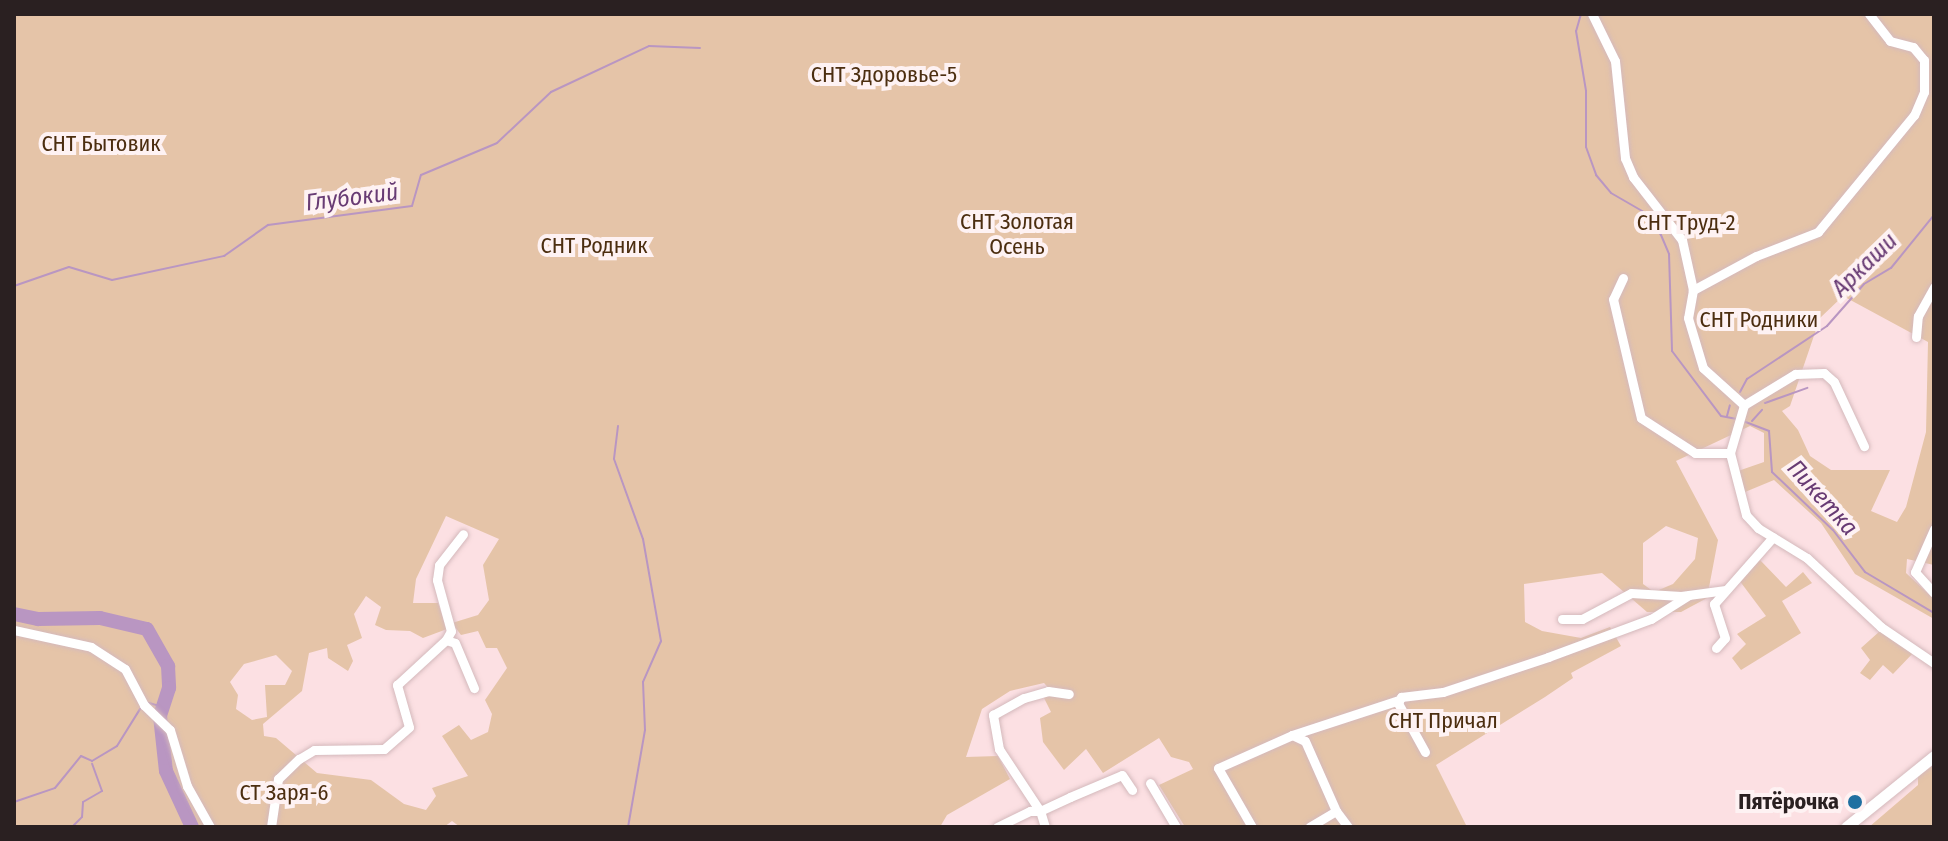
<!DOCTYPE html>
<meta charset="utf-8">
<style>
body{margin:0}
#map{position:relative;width:1948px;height:841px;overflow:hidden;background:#fce0e3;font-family:"Fira Sans Condensed",sans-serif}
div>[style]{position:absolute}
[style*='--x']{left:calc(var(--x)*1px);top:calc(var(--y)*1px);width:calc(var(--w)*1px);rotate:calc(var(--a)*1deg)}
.green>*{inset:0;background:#e5c4a8}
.stream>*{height:2px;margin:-1px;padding:0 1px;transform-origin:1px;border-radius:1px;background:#b996c2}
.river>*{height:14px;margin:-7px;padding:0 7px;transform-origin:7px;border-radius:7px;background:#b996c2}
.roads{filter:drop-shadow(0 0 2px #d4b9bc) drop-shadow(0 0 2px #d4b9bc)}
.minor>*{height:9px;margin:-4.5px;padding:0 4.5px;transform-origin:4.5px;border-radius:4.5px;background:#fff}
.tertiary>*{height:11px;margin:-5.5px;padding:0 5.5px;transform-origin:5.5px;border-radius:5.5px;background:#fff}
.dots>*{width:22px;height:22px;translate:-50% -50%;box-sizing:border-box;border:4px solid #fef2f3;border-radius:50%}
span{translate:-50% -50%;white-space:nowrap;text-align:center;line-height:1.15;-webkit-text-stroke:8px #fef2f3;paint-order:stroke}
.park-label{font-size:22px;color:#4c2e10}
.poi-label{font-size:22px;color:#2a2021;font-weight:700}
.right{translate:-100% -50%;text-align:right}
.water-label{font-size:24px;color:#683b74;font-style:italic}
.frame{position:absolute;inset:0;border:16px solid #2a2021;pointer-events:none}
</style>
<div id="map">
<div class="green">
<div style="clip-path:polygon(evenodd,14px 14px,1934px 14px,1934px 565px,1907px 559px,1906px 573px,1934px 599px,1934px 619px,1855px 574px,1821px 523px,1774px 480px,1745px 492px,1738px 471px,1764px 462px,1764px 433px,1750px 426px,1676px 461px,1718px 540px,1707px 598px,1681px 612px,1647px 612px,1602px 573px,1524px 584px,1525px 622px,1542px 631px,1581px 638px,1610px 627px,1621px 646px,1571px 673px,1573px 678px,1545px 697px,1436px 765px,1467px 827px,1185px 827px,1159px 785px,1193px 769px,1189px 762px,1171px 757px,1159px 738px,1103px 773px,1086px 749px,1064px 770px,1043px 742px,1040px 718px,1051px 712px,1043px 696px,1054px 694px,1044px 683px,1010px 691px,982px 709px,966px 757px,998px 756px,1010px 779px,947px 815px,940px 827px,460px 827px,452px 821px,444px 827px,14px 827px,14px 14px,1843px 296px,1928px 342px,1926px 432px,1906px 507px,1897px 522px,1871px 511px,1890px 470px,1831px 470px,1810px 456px,1798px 430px,1782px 411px,1790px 406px,1820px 318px,1843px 296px,14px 14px,446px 516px,499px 539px,483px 565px,489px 600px,478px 615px,452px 623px,461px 635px,478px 631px,486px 648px,497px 648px,507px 668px,485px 700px,492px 714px,488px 732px,471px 740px,459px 725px,442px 736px,468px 776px,432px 788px,436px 796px,426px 810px,404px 804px,371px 780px,317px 773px,276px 738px,264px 736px,263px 724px,302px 691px,309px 653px,327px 648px,328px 658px,348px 671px,353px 661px,347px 645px,362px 638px,354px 614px,366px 596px,381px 607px,375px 625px,386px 630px,410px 631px,423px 638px,447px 629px,438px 603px,413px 603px,416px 579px,446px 516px,14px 14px,1666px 526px,1698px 538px,1695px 559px,1673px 584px,1654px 592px,1643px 584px,1643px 543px,1666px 526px,14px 14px,276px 655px,292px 671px,285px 685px,265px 685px,267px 717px,252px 720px,236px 709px,238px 695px,230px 682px,244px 664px,276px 655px)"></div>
<div style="clip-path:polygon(1760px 560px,1786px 587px,1803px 572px,1812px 583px,1782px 601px,1801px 633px,1741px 670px,1732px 658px,1746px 644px,1737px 634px,1766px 616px,1739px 580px)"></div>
<div style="clip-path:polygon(1880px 631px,1914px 652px,1893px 674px,1883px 665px,1870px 680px,1860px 673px,1870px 660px,1861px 648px)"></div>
<div style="clip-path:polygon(1934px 765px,1934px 827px,1869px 827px,1918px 785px,1918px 776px)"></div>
</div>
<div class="stream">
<div style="--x:1581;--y:14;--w:18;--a:106"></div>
<div style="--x:1576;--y:31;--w:61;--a:80.5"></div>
<div style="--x:1586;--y:91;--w:56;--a:90"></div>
<div style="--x:1586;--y:147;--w:30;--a:70"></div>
<div style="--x:1596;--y:175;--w:23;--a:50"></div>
<div style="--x:1611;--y:193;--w:39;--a:30"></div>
<div style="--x:1645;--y:213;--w:27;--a:54"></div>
<div style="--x:1661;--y:235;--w:21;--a:67"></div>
<div style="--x:1669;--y:254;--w:97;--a:88.2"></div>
<div style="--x:1672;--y:351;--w:81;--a:53"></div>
<div style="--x:1721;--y:416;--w:16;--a:11"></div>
<div style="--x:14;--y:286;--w:58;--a:-19.1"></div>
<div style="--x:69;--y:267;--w:45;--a:16.8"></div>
<div style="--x:112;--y:280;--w:115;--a:-12.1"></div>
<div style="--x:224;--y:256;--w:54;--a:-35.2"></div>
<div style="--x:268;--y:225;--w:145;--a:-7.5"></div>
<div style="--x:412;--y:206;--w:32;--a:-74"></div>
<div style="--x:421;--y:175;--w:82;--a:-22.8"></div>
<div style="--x:497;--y:143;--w:74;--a:-43.4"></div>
<div style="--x:551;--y:92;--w:108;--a:-25.1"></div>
<div style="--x:649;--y:46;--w:51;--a:2.2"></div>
<div style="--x:1740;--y:392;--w:15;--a:-62"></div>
<div style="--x:1747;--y:379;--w:96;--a:-33.5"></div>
<div style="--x:1827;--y:326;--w:56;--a:-48.6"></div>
<div style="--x:1864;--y:284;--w:31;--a:-31"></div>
<div style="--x:1891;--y:268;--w:68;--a:-50.9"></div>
<div style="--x:1765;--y:403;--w:45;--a:-19.7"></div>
<div style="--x:1727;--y:416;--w:11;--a:-75"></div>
<div style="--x:1743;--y:421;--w:28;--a:21"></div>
<div style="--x:1769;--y:431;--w:41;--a:85.8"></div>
<div style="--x:1772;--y:472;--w:84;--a:43.6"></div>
<div style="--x:1833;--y:530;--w:53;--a:52.7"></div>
<div style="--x:1865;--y:572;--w:80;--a:30.7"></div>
<div style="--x:1752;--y:421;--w:15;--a:-48"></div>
<div style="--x:618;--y:426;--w:33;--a:97"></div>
<div style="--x:614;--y:459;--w:85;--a:70.1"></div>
<div style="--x:643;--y:539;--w:104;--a:80"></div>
<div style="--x:661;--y:641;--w:45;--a:113.7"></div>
<div style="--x:643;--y:682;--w:48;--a:87.6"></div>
<div style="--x:645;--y:730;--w:98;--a:99.9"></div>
<div style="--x:149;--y:703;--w:15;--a:16"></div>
<div style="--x:14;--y:802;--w:43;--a:-18.9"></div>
<div style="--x:55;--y:788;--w:41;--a:-50.9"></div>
<div style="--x:81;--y:756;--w:12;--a:24"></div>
<div style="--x:92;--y:761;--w:29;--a:-31"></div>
<div style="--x:117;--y:746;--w:44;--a:-58.1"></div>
<div style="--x:72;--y:827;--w:14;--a:-45"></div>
<div style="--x:82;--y:817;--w:15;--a:-86"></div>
<div style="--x:83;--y:802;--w:22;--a:-30"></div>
<div style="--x:102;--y:791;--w:29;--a:-110"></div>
</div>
<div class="river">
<div style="--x:14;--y:614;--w:25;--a:12"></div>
<div style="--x:38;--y:619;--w:62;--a:-0.9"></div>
<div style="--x:100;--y:618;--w:48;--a:13.2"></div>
<div style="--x:147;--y:629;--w:43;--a:60.4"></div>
<div style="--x:168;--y:666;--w:22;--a:87"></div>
<div style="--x:169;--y:688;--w:29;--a:108"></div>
<div style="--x:160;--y:716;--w:55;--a:83.8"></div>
<div style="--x:166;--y:771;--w:62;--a:65.1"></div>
</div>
<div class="roads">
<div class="minor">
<div style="--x:1592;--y:14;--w:52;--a:63.9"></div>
<div style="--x:1615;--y:61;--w:98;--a:84.1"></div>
<div style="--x:1625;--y:158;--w:21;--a:67"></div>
<div style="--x:1633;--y:177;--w:80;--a:52.1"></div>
<div style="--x:1682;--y:240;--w:51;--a:77.6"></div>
<div style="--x:1869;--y:14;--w:34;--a:52"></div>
<div style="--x:1890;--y:41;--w:24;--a:15"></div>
<div style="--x:1913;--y:47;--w:17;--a:50"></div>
<div style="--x:1924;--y:60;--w:32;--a:90"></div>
<div style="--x:1924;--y:92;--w:25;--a:113"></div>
<div style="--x:1914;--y:115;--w:151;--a:129.4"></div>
<div style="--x:1818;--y:232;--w:66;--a:158.8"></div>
<div style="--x:1756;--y:256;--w:72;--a:151.6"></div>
<div style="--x:1693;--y:290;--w:28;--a:100"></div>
<div style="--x:1688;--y:318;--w:52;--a:73.3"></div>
<div style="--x:1703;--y:368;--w:55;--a:42.1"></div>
<div style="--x:1744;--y:405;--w:50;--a:106.3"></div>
<div style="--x:1730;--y:453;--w:64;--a:75.5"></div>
<div style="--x:1746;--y:515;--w:18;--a:47"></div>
<div style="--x:1758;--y:528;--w:57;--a:31.5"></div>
<div style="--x:1807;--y:558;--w:101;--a:43"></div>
<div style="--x:1881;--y:627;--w:64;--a:34.2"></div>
<div style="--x:1623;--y:278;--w:23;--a:115"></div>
<div style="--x:1613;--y:299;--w:122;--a:76.8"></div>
<div style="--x:1641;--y:418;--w:64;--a:32.9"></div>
<div style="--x:1695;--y:453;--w:35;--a:0"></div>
<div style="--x:1916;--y:337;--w:21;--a:-85"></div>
<div style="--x:1918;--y:316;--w:33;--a:-61"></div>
<div style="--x:1744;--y:405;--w:60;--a:-31.3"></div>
<div style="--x:1795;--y:374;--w:29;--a:-2"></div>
<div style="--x:1824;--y:373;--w:13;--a:42"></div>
<div style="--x:1834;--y:382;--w:71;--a:64.9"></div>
<div style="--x:1934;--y:529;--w:47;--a:113.8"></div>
<div style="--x:1915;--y:572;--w:28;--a:48"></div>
<div style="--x:1562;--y:619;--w:20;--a:0"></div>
<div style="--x:1582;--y:619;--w:55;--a:-28"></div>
<div style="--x:1631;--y:593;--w:50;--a:3.4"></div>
<div style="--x:1681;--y:596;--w:45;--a:-7.6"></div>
<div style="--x:14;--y:630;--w:79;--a:12.4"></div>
<div style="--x:91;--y:647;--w:40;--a:32.9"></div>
<div style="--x:125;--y:669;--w:41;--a:62.2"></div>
<div style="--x:144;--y:705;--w:36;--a:44"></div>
<div style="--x:170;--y:730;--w:59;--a:73.1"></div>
<div style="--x:187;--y:786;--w:47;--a:60.7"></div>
<div style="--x:446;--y:640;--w:10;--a:-61"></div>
<div style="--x:451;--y:631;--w:53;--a:-105.4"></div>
<div style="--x:437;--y:580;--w:15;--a:-82"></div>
<div style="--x:439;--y:565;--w:39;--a:-52"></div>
<div style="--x:1716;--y:648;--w:13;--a:-48"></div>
<div style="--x:1725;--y:638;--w:36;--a:-108"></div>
<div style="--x:1714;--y:604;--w:89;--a:-48.6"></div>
<div style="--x:1292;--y:735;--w:113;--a:-18.1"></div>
<div style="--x:1425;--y:752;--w:56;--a:-118.9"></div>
<div style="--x:1398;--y:703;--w:7;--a:-63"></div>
<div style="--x:1401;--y:697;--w:42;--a:-6.8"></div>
<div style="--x:1443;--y:692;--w:111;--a:-18.4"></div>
<div style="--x:1548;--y:657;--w:110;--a:-20.3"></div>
<div style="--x:1651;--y:619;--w:45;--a:-32.3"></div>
<div style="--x:1150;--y:783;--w:51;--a:59.4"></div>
<div style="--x:1040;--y:811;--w:74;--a:-123.5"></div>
<div style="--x:999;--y:749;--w:35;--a:-100"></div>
<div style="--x:993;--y:715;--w:35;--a:-29"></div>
<div style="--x:1024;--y:698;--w:25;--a:-16"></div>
<div style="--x:1048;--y:691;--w:21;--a:8"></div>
<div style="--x:1336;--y:811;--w:20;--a:53"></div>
<div style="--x:271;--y:827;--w:49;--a:-81.7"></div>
<div style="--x:278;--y:779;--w:29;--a:-44"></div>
<div style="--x:299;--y:759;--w:17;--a:-31"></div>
<div style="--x:314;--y:750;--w:70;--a:-0.8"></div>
<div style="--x:384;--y:749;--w:33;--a:-41"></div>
<div style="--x:409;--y:727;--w:44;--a:-105.9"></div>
<div style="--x:397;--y:685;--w:67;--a:-42.6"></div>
<div style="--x:446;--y:640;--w:9;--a:18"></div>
<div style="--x:455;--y:643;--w:49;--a:67.1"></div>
<div style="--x:997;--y:827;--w:37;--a:-26"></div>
<div style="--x:1030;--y:811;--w:10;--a:0"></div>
<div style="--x:1045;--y:827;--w:17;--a:-107"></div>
<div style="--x:1040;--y:811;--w:33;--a:-25"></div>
<div style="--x:1070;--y:797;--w:56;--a:-22.9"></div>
<div style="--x:1122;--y:775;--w:18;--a:56"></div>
<div style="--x:1252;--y:827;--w:68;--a:-120"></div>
<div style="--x:1218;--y:768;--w:81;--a:-24"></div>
<div style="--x:1292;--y:735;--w:14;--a:25"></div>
<div style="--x:1305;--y:741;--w:77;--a:66.1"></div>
<div style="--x:1336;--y:811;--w:31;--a:149"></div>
</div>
<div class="tertiary">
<div style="--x:1846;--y:827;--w:113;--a:-38.9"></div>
</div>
</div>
<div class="dots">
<div style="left:1855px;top:802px;background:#2070a1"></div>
</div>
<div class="park-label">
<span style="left:884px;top:75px">СНТ Здоровье-5</span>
<span style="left:101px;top:144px">СНТ Бытовик</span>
<span style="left:1017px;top:234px">СНТ Золотая<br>Осень</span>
<span style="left:1686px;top:223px">СНТ Труд-2</span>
<span style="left:594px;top:246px">СНТ Родник</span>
<span style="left:1759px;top:320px">СНТ Родники</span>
<span style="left:1443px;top:721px">СНТ Причал</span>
<span style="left:284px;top:793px">СТ Заря-6</span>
</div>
<div class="poi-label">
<span class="right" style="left:1839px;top:802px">Пятёрочка</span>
</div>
<div class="water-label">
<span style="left:352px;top:198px;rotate:-7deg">Глубокий</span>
<span style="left:1865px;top:265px;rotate:-44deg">Аркаши</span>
<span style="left:1822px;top:498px;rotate:48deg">Пикетка</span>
</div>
<div class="frame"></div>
</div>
